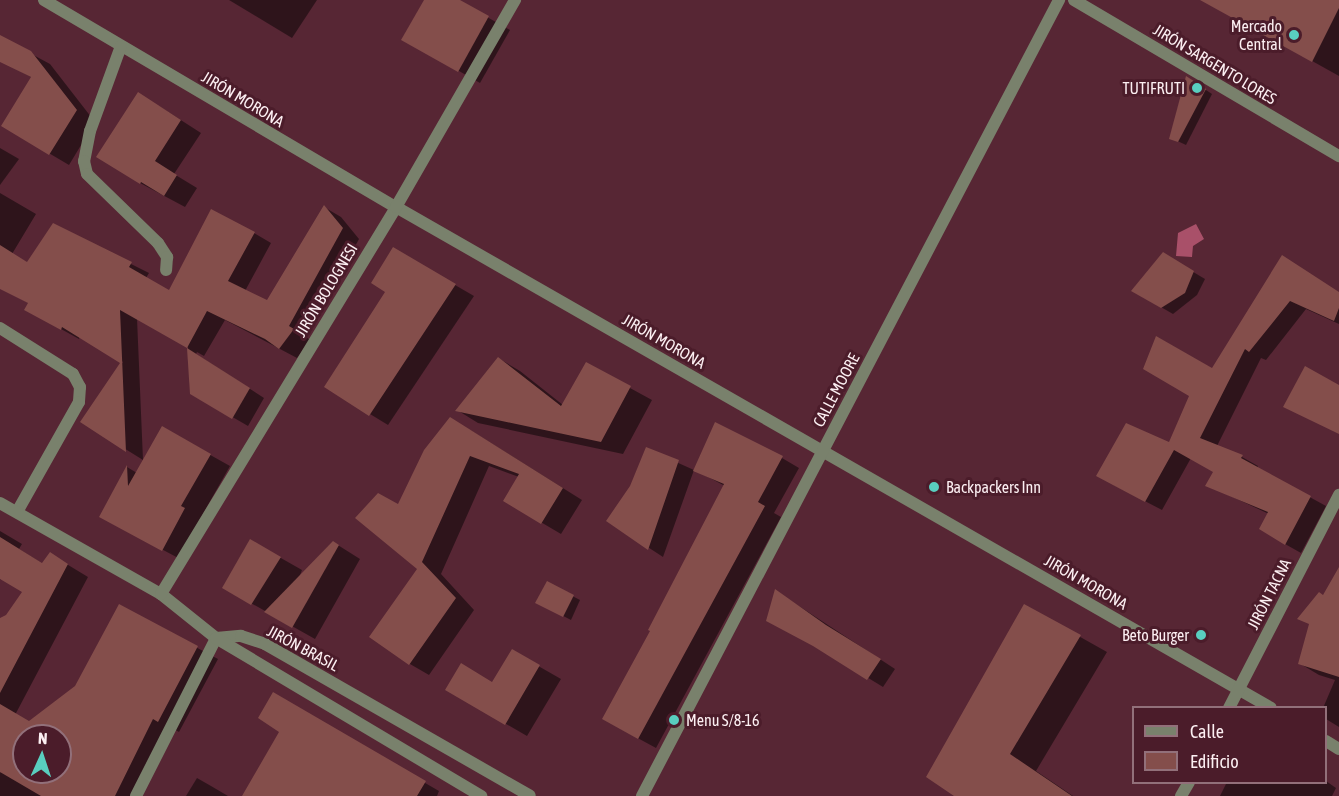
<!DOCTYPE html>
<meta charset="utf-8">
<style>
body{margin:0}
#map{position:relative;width:1339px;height:796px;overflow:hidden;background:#572634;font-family:"Asap Condensed",sans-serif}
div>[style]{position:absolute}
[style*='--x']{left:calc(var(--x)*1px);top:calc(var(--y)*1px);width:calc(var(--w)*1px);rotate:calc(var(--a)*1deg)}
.water>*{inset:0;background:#a95069}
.shadow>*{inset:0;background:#0007}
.building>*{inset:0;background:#844e4b}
.minor>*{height:12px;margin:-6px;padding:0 6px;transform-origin:6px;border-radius:6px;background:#79816c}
.tertiary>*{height:12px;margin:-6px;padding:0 6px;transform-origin:6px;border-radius:6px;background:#79816c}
.dots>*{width:16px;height:16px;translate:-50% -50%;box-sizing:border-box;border:3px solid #4b1c2a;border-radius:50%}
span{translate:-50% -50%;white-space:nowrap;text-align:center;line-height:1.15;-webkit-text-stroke:6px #4b1c2a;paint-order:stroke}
.poi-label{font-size:16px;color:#fceff2}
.right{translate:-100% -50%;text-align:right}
.left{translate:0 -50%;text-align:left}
.street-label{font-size:16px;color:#fceff2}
.legend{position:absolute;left:1132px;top:706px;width:195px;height:78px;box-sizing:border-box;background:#4b1c2a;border:2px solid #92707a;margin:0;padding:8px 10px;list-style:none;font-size:18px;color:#fceff2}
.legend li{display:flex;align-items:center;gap:12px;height:30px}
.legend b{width:30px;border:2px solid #92707a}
.north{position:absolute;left:12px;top:724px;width:60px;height:60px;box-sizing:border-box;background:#4b1c2a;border:2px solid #92707a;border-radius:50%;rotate:3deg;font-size:16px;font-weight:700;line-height:24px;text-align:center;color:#fceff2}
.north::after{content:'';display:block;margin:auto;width:21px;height:27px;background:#59cebf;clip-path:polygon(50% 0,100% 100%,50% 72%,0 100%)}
</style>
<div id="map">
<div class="water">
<div style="clip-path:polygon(1196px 224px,1204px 239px,1193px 246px,1192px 257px,1176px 256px,1178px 233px)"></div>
</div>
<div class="shadow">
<div style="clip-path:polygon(229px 0,317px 0,292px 38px)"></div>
<div style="clip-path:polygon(425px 0,457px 0,510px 30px,480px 83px,403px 39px)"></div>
<div style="clip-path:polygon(1203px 0,1339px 0,1339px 76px)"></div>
<div style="clip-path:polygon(0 37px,50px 64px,95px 122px,69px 165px,3px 126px,33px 78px,0 61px)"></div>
<div style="clip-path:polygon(1194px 82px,1212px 94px,1186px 145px,1171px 138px)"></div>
<div style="clip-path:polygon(159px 106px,201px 133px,174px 174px,197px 188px,185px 207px,140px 183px)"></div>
<div style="clip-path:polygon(0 148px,19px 159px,0 185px)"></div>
<div style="clip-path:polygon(0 193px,36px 214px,12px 254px,28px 263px,53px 225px,149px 273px,146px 278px,169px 292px,254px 233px,271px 243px,245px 291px,268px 302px,324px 207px,341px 217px,359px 239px,306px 337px,310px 340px,297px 358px,225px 320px,204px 356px,197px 352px,196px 354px,264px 398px,248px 426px,191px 393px,188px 347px,137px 318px,143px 460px,82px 422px,123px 362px,80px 336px,79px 339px,43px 319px,29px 303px,0 288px)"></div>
<div style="clip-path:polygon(393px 249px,474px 296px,388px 425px,370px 414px)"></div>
<div style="clip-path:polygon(1163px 254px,1205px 279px,1197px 295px,1173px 314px,1133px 291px)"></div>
<div style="clip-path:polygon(1283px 257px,1339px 293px,1339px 324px,1306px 309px,1266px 360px,1261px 358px,1217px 446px,1242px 457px,1258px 466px,1257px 468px,1326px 506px,1301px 553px,1285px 544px,1269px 514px,1207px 485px,1215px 472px,1191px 458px,1162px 510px,1114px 485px,1170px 444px,1212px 370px)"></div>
<div style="clip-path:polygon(498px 358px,520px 371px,563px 405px,586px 364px,652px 400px,623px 454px,478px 423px,457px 410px)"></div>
<div style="clip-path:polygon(162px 428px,230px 466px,200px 519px,182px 560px,101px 517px,127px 467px,137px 473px)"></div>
<div style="clip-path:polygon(470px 430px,582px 500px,561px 534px,505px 501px,519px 477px,489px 466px,441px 574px,474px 610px,429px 675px,410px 664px,419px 569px,399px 506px)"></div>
<div style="clip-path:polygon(647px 449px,694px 470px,663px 557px,608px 521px,632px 487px)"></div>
<div style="clip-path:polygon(782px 458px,799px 468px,774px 513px,781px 517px,656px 748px,621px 729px,652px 631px,725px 486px,695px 470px)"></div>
<div style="clip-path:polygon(evenodd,0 531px,22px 544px,19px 549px,43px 564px,50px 554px,88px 577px,15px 715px,29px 723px,76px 687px,119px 606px,218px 659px,179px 732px,174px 729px,142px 796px,0 796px,0 773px,14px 749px,0 741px,0 620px,7px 616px,24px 591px,1px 578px,0 580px,0 531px,24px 736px,60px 736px,60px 772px,24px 772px,24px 736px)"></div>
<div style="clip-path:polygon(251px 541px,302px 570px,299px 578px,333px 542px,360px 559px,315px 639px,224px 588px)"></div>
<div style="clip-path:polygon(1339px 570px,1339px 727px,1326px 719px,1326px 708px,1323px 708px,1335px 680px,1319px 675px,1299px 663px,1323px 596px)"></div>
<div style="clip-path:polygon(547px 583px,580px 600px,571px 620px,544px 606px)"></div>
<div style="clip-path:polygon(776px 591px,895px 669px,883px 687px,821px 649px)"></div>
<div style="clip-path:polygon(1025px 606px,1107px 652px,1036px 771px,1073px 796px,957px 796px)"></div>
<div style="clip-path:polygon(512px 651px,561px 679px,527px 736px,447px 690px,493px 684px)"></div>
<div style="clip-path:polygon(273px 695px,439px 791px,437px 796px,244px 796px,281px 732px)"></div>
<div style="clip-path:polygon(197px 778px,211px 786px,228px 796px,186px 796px)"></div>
<div style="clip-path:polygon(1326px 781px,1336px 788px,1332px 796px,1220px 796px,1227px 782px)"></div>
</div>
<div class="building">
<div style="clip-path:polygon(424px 0,460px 0,489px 16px,458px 72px,401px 40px)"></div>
<div style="clip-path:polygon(1200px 0,1339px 0,1339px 8px,1312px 62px)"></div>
<div style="clip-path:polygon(0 35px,31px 51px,77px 110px,49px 155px,1px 126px,31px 77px,0 62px)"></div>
<div style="clip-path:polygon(1186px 76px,1206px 89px,1178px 142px,1169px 139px)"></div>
<div style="clip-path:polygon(138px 92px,181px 120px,155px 161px,177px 175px,164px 196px,141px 182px,140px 184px,96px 157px)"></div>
<div style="clip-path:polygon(324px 205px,343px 228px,289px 326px,294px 329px,279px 349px,265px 339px,207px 311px,187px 348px,120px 310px,126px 452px,80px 422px,120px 363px,62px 327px,61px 330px,24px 310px,28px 303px,0 289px,0 245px,27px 262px,53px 223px,132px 262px,129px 267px,169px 290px,211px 209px,255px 232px,228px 281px,267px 300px)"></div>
<div style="clip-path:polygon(393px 247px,456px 284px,369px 416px,324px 387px,385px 292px,371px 283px)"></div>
<div style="clip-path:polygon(1163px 252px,1194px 271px,1185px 293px,1161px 308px,1131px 291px)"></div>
<div style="clip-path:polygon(1282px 255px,1339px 292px,1339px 308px,1334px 321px,1290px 301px,1249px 352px,1245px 349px,1200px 438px,1243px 455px,1241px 458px,1311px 496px,1285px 545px,1259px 529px,1268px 512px,1205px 486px,1213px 472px,1174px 450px,1145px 502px,1096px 476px,1126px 423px,1169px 442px,1189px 396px,1143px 369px,1156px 336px,1212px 368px)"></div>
<div style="clip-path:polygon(187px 348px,250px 388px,232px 419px,190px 394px)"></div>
<div style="clip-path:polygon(498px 357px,561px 406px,586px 362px,631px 386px,601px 442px,455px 411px)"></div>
<div style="clip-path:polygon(1305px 366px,1339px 385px,1339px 434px,1283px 407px)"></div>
<div style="clip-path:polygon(450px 417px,563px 488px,541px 524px,503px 501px,519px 474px,470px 456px,422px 562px,456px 598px,409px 665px,369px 637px,417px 569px,355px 518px,378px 493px,398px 504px,424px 450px)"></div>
<div style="clip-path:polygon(715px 422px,783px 456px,758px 502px,765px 506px,638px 739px,602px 719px,650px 631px,648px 630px,724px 484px,693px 471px)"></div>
<div style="clip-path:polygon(162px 426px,211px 454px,181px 506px,185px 508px,162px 551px,99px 517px,127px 465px,128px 486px)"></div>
<div style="clip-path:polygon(646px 447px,679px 460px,648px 550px,606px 521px,630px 486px)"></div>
<div style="clip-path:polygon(0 537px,42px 563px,50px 552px,68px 564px,0 693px,0 618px,6px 615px,22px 592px,0 579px)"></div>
<div style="clip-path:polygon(250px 539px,281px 557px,251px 605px,222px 588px)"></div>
<div style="clip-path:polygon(333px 541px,339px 545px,292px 628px,264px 612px)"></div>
<div style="clip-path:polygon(1339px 567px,1339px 677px,1298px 664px,1309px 624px,1297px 619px,1319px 592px,1323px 595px)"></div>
<div style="clip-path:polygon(547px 581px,574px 595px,563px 617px,535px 603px)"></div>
<div style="clip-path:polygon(775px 589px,826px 625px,881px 659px,867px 680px,813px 646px,766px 621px)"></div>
<div style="clip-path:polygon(evenodd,119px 604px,198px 646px,158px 722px,153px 719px,115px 796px,41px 796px,0 772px,0 704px,29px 721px,75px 686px,119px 604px,24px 736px,60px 736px,60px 772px,24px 772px,24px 736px)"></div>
<div style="clip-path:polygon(1024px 604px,1081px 635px,1010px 754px,1072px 796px,954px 796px,926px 777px)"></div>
<div style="clip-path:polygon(512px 649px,540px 665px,505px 725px,445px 690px,461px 663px,492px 682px)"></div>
<div style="clip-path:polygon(273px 692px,426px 781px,417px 796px,242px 796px,279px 732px,258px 718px)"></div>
</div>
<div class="minor">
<div style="--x:44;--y:0;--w:408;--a:30.5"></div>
<div style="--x:396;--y:207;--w:1008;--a:29.79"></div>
<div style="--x:1074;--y:0;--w:308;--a:30.5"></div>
<div style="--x:121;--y:46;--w:90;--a:110"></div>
<div style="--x:90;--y:131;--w:31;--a:101"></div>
<div style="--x:84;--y:161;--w:13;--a:77"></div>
<div style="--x:87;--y:174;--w:99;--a:44.2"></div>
<div style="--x:158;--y:243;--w:17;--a:57"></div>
<div style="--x:167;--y:257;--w:13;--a:94"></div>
<div style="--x:0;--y:328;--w:86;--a:32.2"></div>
<div style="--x:73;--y:374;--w:15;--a:62"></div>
<div style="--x:80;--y:387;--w:15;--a:94"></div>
<div style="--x:79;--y:402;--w:126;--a:119.4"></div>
<div style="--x:0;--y:503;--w:185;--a:29.5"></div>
<div style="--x:161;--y:594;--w:70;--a:38.7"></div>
<div style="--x:216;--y:638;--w:25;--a:-5"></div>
<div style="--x:241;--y:636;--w:25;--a:18"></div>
<div style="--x:265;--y:644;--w:305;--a:29.8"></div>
<div style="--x:161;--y:594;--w:453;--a:-58.7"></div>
<div style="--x:396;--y:207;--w:239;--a:-60.1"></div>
<div style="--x:1326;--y:741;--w:15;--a:32"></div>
<div style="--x:136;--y:796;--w:177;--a:-63.1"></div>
<div style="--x:216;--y:638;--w:309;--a:30.8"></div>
<div style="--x:642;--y:796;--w:899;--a:-62.35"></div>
</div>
<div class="tertiary">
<div style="--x:1229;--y:708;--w:240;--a:-62.7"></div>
<div style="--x:1181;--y:796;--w:16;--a:-60"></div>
</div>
<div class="dots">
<div style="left:1294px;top:35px;background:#59cebf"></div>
<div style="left:1197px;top:88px;background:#59cebf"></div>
<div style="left:934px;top:487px;background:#59cebf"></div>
<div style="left:1201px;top:635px;background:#59cebf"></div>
<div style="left:674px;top:720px;background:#59cebf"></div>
</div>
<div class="poi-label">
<span class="right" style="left:1282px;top:35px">Mercado<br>Central</span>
<span class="right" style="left:1185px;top:88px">TUTIFRUTI</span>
<span class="left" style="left:946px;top:487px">Backpackers Inn</span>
<span class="right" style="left:1189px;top:635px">Beto Burger</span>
<span class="left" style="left:686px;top:720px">Menu S/8-16</span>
</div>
<div class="street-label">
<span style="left:1215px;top:64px;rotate:31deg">JIRÓN SARGENTO LORES</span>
<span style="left:243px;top:99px;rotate:31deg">JIRÓN MORONA</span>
<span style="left:326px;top:290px;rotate:-59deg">JIRÓN BOLOGNESI</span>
<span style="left:664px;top:341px;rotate:30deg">JIRÓN MORONA</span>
<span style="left:836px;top:390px;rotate:-62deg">CALLE MOORE</span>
<span style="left:1086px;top:582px;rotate:30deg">JIRÓN MORONA</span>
<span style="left:1269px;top:594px;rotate:-63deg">JIRÓN TACNA</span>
<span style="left:303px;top:648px;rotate:28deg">JIRÓN BRASIL</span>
</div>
<ul class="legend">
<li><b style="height:8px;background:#79816c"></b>Calle</li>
<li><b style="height:16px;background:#844e4b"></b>Edificio</li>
</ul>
<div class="north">N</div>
</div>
